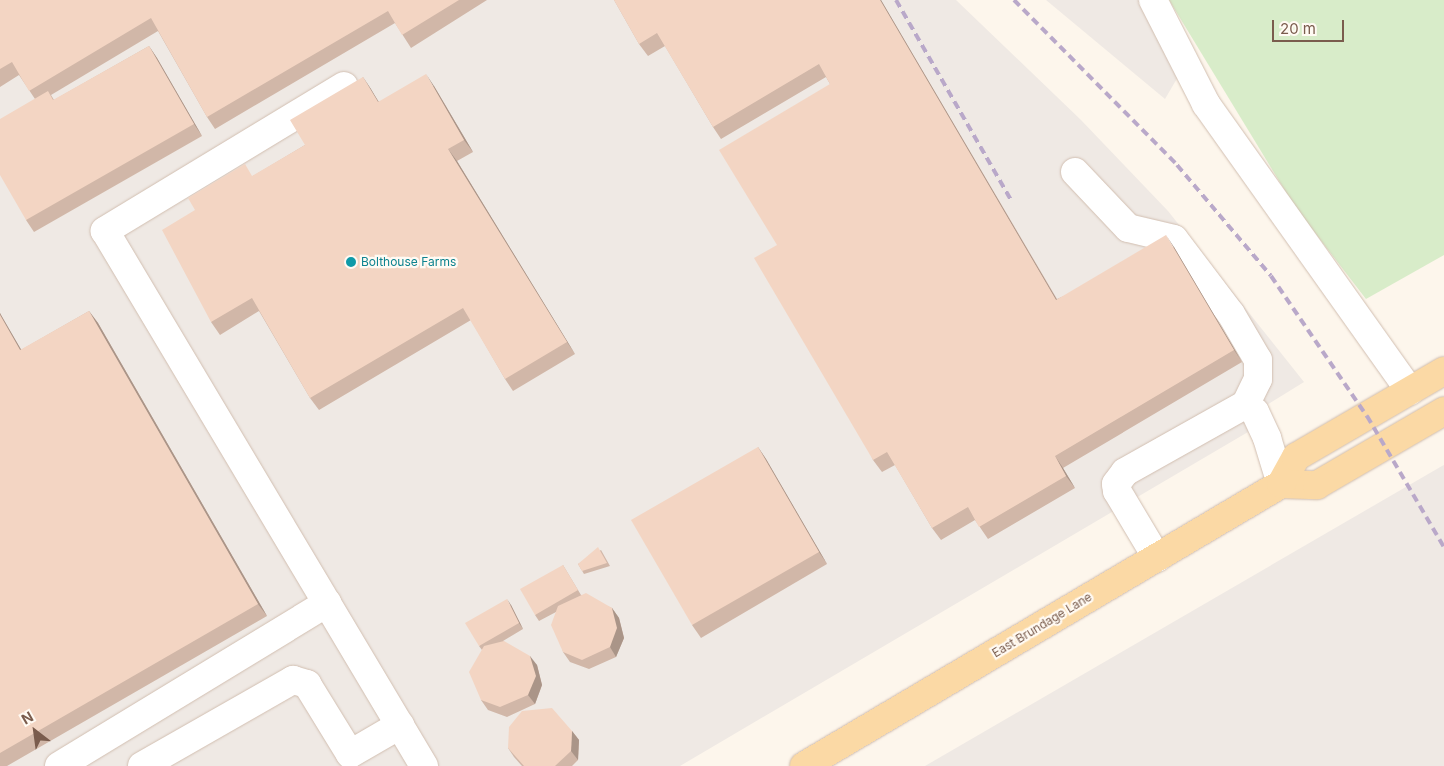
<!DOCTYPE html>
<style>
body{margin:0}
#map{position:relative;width:1444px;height:766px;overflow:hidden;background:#fdf6ec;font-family:Inter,sans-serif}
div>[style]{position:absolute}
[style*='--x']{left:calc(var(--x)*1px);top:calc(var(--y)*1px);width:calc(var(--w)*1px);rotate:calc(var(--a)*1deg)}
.industrial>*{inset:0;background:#efe9e4}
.green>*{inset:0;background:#d8ecc9}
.roads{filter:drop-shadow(0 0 1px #d1beb0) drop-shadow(0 0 1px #d1beb0)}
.minor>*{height:28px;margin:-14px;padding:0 14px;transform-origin:14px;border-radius:14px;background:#fff}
.major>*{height:28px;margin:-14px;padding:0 14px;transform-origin:14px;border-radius:14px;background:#fbd9a5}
.rail>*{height:4px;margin-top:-2px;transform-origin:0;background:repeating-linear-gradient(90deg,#b9a8c9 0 8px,transparent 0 13px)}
.wall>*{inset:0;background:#d1b7a8}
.shaded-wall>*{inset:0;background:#aa9588}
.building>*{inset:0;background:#f3d5c3}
.dots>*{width:14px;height:14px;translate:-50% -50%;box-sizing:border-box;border:2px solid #fffaf3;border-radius:50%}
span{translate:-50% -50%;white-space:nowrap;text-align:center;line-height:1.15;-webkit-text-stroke:4.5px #fffaf3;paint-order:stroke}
.culture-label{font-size:12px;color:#0d838f}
.left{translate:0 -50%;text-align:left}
.street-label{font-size:12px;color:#7a5c4d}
.north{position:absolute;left:10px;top:706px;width:50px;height:50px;-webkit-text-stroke:4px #fffaf3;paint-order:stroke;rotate:330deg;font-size:14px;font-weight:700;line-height:20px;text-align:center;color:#7a5c4d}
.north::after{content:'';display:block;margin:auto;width:18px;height:22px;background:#7a5c4d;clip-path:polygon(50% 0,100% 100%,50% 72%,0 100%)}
.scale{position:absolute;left:1272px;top:20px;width:72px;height:22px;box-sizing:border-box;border:2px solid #7a5c4d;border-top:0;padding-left:6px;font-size:15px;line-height:18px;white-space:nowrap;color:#7a5c4d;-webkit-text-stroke:4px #fffaf3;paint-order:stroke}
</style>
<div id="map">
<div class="industrial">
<div style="clip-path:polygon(0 0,956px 0,1081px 120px,1168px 211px,1304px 382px,1247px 417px,1248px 432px,680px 766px,0 766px)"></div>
<div style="clip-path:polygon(1046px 0,1162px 0,1192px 53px,1165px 99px)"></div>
<div style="clip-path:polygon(1444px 465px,1444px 766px,925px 766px,1442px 466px)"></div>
</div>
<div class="green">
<div style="clip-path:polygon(1169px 0,1444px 0,1444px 255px,1366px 299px,1295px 207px)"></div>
</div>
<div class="roads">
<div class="minor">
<div style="--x:1153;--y:0;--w:117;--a:63"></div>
<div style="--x:1206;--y:104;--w:352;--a:54.6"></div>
<div style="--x:344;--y:86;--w:280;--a:148.8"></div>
<div style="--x:105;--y:231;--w:623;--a:59.19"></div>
<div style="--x:1075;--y:172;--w:77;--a:46.6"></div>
<div style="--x:1128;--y:228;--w:47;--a:13.4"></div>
<div style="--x:1174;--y:239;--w:94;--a:52.8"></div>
<div style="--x:1231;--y:314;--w:53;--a:59.6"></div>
<div style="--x:1258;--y:360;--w:19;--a:90"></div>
<div style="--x:1258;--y:379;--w:28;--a:116"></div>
<div style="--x:1157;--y:558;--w:78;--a:-120.8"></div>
<div style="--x:1117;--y:491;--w:7;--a:-98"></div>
<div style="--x:1116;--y:484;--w:15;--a:-53"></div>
<div style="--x:1125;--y:472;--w:139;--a:-29.3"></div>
<div style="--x:1246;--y:404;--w:12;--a:42"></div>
<div style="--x:1255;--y:412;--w:29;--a:65"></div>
<div style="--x:1267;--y:438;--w:48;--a:73.1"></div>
<div style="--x:59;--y:766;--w:314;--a:-31.3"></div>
<div style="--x:142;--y:766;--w:174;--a:-29.7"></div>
<div style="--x:293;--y:680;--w:15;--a:16"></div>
<div style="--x:307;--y:684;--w:82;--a:58.4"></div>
<div style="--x:350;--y:754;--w:58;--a:-30.1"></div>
</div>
<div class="major">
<div style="--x:1281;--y:484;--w:36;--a:2"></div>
<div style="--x:1317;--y:485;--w:147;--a:-30.2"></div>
<div style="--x:804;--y:766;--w:554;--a:-30.59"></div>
<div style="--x:1281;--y:484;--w:31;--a:-61"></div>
<div style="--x:1296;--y:457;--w:171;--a:-30.2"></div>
</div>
</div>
<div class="rail">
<div style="--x:896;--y:0;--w:231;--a:60.1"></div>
<div style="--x:1014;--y:0;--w:232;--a:45.3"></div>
<div style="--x:1177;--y:165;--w:145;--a:49.7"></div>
<div style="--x:1271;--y:276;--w:170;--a:55.6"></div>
<div style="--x:1367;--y:416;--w:152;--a:59.6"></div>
</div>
<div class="wall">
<div style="clip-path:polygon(0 0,487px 0,411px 48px,395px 23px,215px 129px,207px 117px,158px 31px,51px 95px,54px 100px,149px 46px,157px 58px,202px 136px,34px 232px,26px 220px,35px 99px,19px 75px,0 87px)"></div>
<div style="clip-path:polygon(614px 0,881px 0,1057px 299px,1174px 247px,1242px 362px,1063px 468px,1075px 488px,988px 539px,975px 520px,941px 540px,932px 528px,895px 465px,882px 472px,873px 460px,777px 245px,830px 84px,826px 77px,721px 139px,713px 127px,665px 46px,648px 56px,639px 44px)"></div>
<div style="clip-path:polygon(363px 77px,379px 102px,434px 86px,473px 152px,457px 161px,575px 354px,513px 391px,505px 379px,471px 320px,319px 410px,310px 398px,259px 311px,220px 335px,211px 322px,253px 176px,305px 145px)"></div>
<div style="clip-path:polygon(89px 311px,98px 323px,267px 616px,7px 766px,0 766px,0 313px,21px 350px)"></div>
<div style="clip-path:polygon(758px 447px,766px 459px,827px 564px,701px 638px,692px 625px)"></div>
<div style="clip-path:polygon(601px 550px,610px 566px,584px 574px,578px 564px)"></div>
<div style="clip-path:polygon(563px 565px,581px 595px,612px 608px,619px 618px,624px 638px,616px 657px,589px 669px,570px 662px,563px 652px,556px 612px,539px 621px,535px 615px)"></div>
<div style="clip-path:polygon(511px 605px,523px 629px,503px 641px,537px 665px,542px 685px,535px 704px,507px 717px,488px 710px,481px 700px,482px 650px,479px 646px)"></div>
<div style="clip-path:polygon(572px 731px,579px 740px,578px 760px,572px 766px,522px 766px,514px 757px,508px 748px)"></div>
</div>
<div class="shaded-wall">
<div style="clip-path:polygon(880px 0,881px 0,1064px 312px,1056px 300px)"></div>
<div style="clip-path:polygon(149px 46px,157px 58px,202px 136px,194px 124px)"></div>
<div style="clip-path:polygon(426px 74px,434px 86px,473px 152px,464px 140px)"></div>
<div style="clip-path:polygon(363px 77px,371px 89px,386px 115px,378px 102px)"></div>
<div style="clip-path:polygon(448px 149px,457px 161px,575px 354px,567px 342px)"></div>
<div style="clip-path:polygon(1166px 235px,1174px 247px,1242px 362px,1234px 350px)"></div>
<div style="clip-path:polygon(89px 311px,98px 323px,267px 616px,258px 604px)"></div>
<div style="clip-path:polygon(0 313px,1px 315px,29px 363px,20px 350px,0 315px)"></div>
<div style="clip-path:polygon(758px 447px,766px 459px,827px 564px,819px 552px)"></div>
<div style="clip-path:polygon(1055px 456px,1063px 468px,1075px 488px,1066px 476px)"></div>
<div style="clip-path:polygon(507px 599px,511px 605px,523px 629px,519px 623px)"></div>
<div style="clip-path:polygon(612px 608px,619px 618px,624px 638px,616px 657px,610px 647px)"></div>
<div style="clip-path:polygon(530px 656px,537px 665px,542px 685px,535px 704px,528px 695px)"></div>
<div style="clip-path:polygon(572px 731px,579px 740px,578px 760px,571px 751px)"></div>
</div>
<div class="building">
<div style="clip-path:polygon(0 0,459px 0,402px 35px,388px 11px,207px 117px,151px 18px,29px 91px,12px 62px,0 69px)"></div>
<div style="clip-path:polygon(614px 0,880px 0,1056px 300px,1166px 235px,1234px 350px,1055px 456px,1066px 476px,979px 527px,968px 507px,932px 528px,887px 452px,873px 460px,754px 258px,777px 245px,719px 150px,830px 84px,819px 64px,713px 127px,657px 33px,639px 44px)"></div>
<div style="clip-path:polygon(149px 46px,194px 124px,26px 220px,0 175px,0 119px,48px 91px,53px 100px)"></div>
<div style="clip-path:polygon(426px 74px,464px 140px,448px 149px,567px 342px,505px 379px,463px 308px,310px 398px,252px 298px,211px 322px,162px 230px,195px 210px,188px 198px,245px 164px,252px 176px,305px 145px,290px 120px,363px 77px,378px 102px)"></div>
<div style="clip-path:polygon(89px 311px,258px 604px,0 753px,0 315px,20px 350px)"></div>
<div style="clip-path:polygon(758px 447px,819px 552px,692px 625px,631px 520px)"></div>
<div style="clip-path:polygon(598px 547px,607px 563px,582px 571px,578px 564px)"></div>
<div style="clip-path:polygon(563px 565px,578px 590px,535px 615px,520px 589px)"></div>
<div style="clip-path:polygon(586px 593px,612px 608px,617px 628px,610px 647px,582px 660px,563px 652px,551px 625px,558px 606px)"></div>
<div style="clip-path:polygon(507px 599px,519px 623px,479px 646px,465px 623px)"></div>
<div style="clip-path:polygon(504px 641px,530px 656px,536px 676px,528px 695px,500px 707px,481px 700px,469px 672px,484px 646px)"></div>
<div style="clip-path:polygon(552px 708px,572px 731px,571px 751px,555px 766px,524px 766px,508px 748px,509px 727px,522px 711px)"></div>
</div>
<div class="dots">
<div style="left:351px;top:262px;background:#0f9aa8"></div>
</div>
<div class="culture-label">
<span class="left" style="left:361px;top:262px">Bolthouse Farms</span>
</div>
<div class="street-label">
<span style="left:1042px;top:625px;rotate:-31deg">East Brundage Lane</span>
</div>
<div class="north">N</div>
<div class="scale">20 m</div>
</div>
